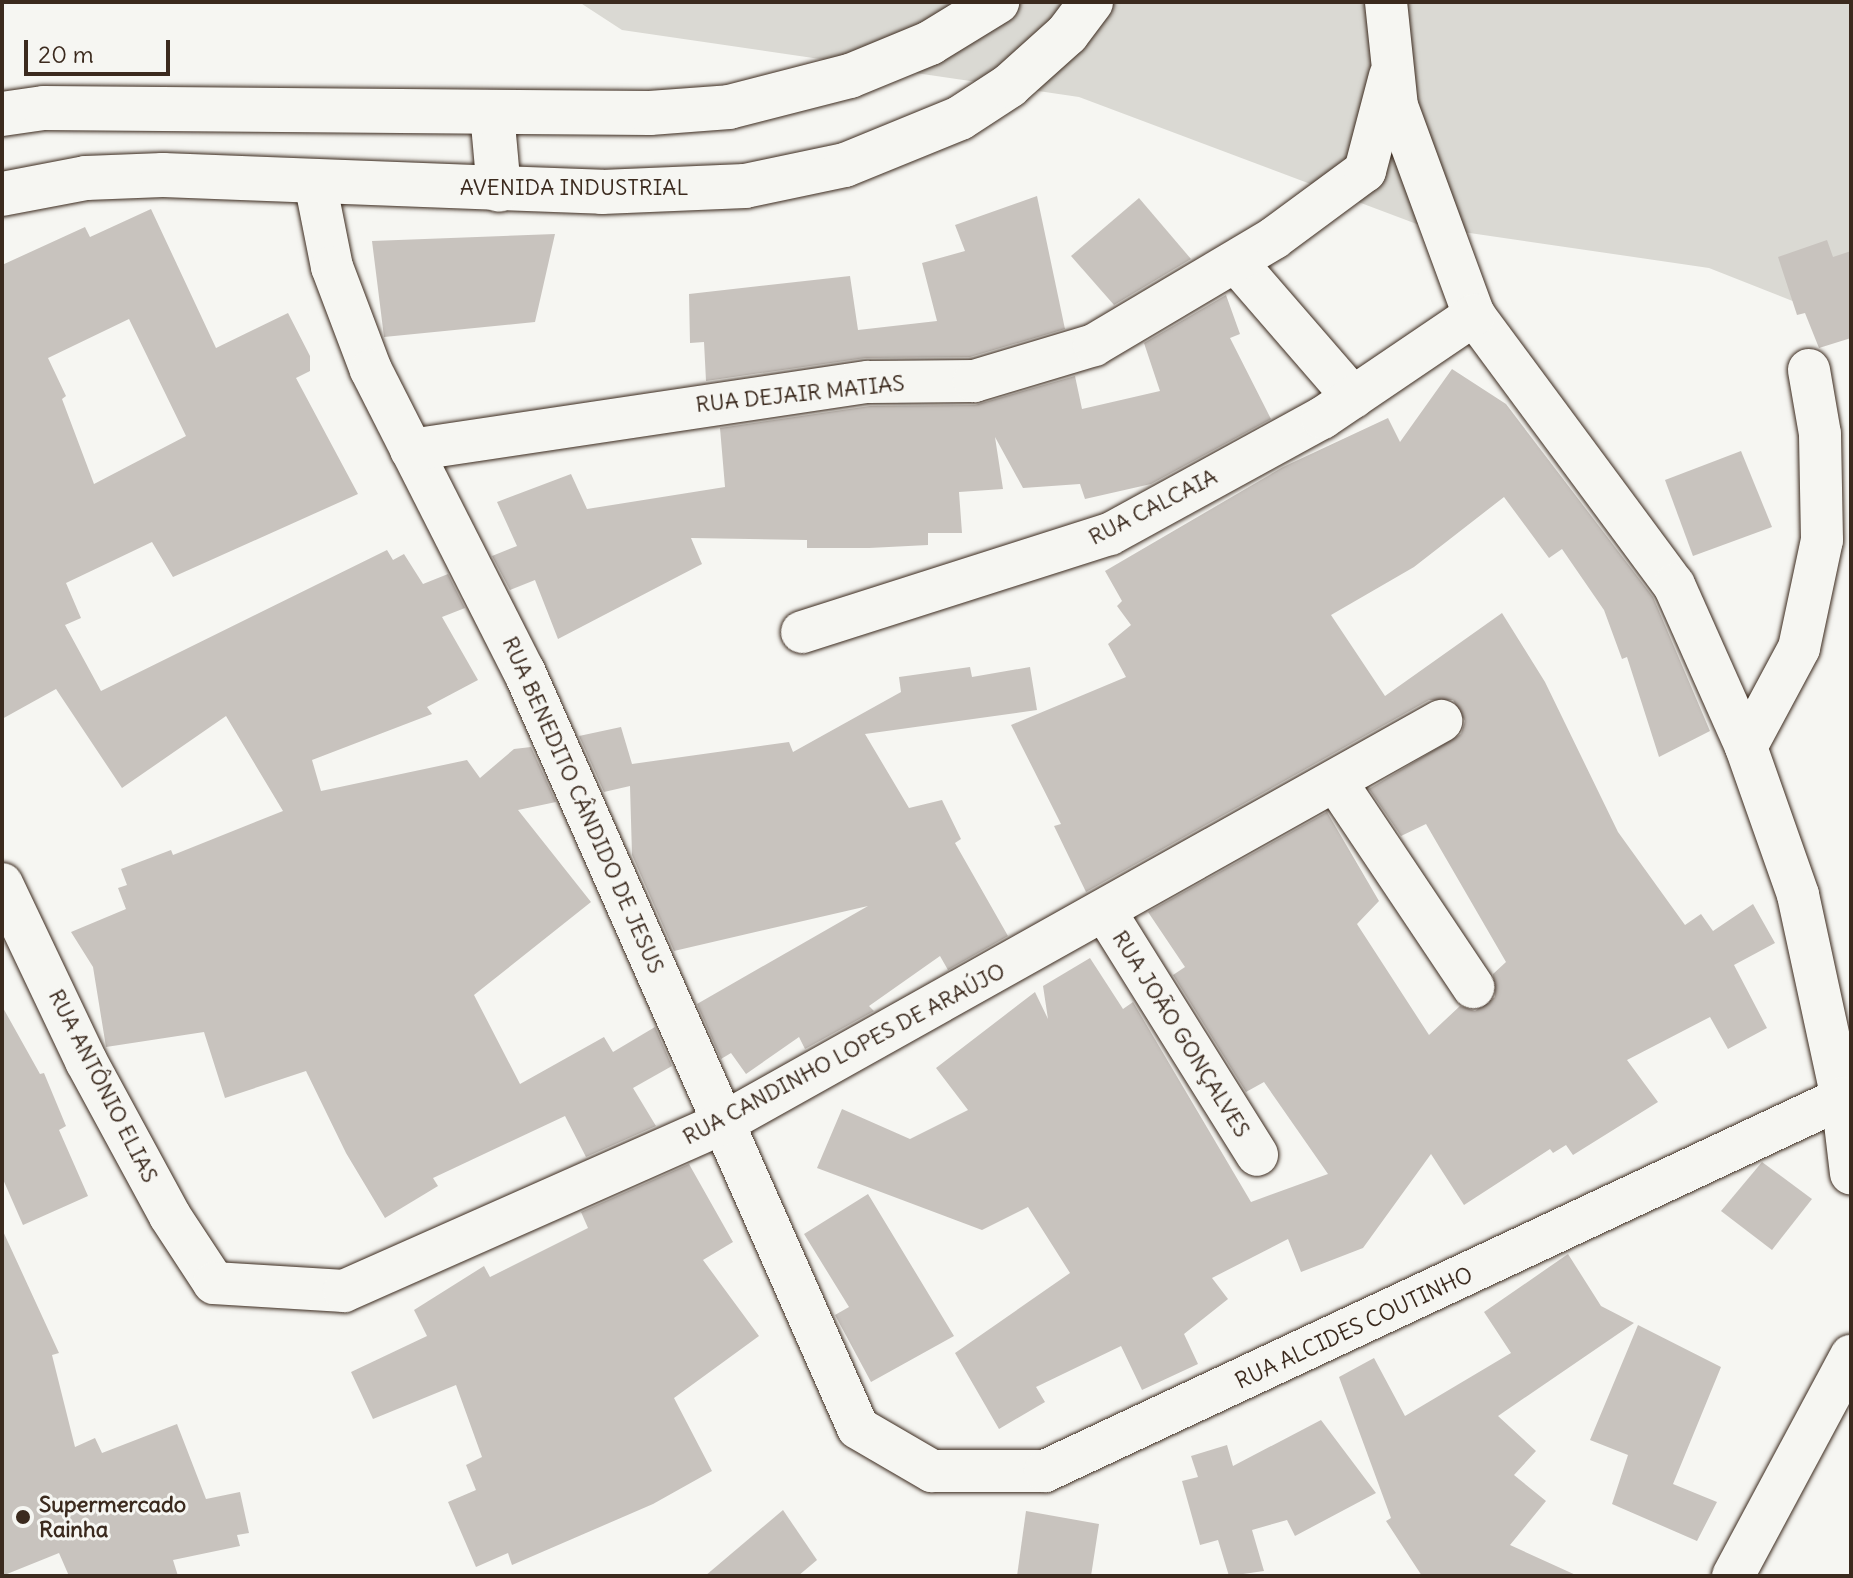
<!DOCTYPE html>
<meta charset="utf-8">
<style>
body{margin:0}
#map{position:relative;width:1853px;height:1578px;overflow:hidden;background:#f6f6f2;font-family:Delius,sans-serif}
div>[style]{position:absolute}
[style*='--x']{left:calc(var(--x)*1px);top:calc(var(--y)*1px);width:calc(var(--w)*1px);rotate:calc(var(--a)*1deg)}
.green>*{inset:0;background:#dad9d3}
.building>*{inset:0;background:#c8c3be}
.roads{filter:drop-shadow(0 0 2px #3b2a1e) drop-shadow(0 0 2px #3b2a1e)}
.street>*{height:42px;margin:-21px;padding:0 21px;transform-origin:21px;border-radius:21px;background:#f6f6f2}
.secondary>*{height:44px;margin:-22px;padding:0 22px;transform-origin:22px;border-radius:22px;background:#f6f6f2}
.primary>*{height:44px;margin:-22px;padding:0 22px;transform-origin:22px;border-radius:22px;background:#f6f6f2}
.dots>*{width:22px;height:22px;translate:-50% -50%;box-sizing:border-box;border:4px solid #f6f6f2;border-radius:50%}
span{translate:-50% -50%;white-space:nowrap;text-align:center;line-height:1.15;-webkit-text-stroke:6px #f6f6f2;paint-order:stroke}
.street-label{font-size:22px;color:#3b2a1e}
.poi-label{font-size:22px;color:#3b2a1e;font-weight:700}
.left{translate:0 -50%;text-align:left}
.frame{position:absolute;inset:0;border:4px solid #3b2a1e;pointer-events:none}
.scale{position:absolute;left:24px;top:40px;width:146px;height:36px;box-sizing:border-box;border:4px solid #3b2a1e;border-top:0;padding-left:10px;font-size:24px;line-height:28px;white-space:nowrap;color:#3b2a1e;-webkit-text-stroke:6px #f6f6f2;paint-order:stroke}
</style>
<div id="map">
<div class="green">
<div style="clip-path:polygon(579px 2px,1851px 2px,1851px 324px,1709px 268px,1422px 226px,1079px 97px,622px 30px)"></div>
</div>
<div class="building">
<div style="clip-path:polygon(1037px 196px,1065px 329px,970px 357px,865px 358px,706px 381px,704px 342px,690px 343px,689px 294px,850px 276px,858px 330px,937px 321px,922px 263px,965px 251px,955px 225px)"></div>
<div style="clip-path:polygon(1139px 198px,1191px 259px,1114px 305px,1071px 256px)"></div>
<div style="clip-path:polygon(evenodd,151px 209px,216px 348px,288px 313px,310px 356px,310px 371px,296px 378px,358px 494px,173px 577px,152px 542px,66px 583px,81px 618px,65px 625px,101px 691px,387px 550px,393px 560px,404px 554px,423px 584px,448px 574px,465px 608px,442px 617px,478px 680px,427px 707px,432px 714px,312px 760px,321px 791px,467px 760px,480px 778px,514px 749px,531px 747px,556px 802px,518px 810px,591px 902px,474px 995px,520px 1084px,604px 1037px,613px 1052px,655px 1027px,672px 1066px,633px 1088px,656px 1126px,586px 1157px,565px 1116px,433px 1178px,438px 1186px,385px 1218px,346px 1153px,306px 1071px,225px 1098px,204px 1032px,106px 1047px,93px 967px,71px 932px,126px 909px,118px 888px,127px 885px,121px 869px,171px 850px,173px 855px,283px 811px,226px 716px,122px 788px,56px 689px,2px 719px,2px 265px,85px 227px,90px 237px,151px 209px,129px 319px,186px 436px,94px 484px,62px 399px,66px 396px,48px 358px,129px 319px)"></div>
<div style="clip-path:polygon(555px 234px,535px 322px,384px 337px,372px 241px)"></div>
<div style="clip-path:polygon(1827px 240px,1833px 257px,1851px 251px,1851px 338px,1819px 348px,1805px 313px,1797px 315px,1778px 257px)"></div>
<div style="clip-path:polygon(1226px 295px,1240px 334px,1230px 338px,1271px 419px,1151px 484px,1085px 499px,1080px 484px,1023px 488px,995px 437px,1003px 489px,959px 492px,962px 533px,928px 533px,928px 545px,869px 548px,807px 548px,807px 540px,691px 538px,702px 564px,558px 639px,535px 580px,510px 590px,492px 556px,517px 546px,497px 502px,571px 474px,587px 509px,725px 487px,720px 428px,870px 406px,975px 405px,1075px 376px,1082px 409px,1160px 391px,1144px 343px)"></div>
<div style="clip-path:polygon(1452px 369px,1506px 404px,1653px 597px,1710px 731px,1659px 757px,1627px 657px,1622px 659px,1604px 610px,1562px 549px,1549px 558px,1504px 497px,1414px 567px,1331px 615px,1385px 696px,1502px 613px,1545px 682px,1618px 832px,1685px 925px,1701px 914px,1713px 931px,1753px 904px,1775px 943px,1734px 965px,1767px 1028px,1728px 1049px,1710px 1017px,1627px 1060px,1658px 1102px,1573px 1155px,1566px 1145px,1553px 1153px,1550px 1149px,1464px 1205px,1431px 1154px,1363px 1248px,1301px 1272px,1288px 1239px,1212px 1278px,1228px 1299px,1184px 1334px,1198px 1364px,1142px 1390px,1121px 1346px,1036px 1387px,1045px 1402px,999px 1429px,955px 1353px,1070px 1273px,1028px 1207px,982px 1230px,817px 1168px,842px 1109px,910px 1139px,968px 1110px,936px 1068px,1035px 992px,1048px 1019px,1043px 986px,1090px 958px,1123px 1009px,1133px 1002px,1251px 1202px,1328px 1174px,1264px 1082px,1246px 1092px,1173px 975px,1185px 967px,1148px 912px,1327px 812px,1379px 901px,1357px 924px,1429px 1035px,1460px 1006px,1475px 1011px,1495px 997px,1493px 974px,1506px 962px,1426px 824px,1401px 836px,1369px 789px,1461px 734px,1465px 721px,1453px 700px,1429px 700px,1086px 892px,1054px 826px,1061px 824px,1011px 725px,1126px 677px,1108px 644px,1131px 625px,1117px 606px,1122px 601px,1105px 571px,1283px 467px,1388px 418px,1400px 442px)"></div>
<div style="clip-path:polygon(1741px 451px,1772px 527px,1693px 556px,1665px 480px)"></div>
<div style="clip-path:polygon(970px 667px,972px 677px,1030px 667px,1037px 710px,865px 734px,909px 808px,942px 800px,961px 839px,955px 843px,1008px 936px,948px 970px,940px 956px,869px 1006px,874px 1011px,805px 1049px,799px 1037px,746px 1074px,731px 1053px,721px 1059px,697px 1004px,868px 906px,674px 951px,632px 855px,630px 786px,604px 792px,579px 736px,621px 727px,632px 764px,789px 742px,793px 752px,901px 692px,899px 677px)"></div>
<div style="clip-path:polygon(2px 1006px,40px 1074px,44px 1073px,66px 1126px,59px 1130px,88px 1196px,23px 1225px,2px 1177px)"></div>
<div style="clip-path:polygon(1762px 1162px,1812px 1199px,1772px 1250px,1721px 1211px)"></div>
<div style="clip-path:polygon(689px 1164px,733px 1242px,703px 1260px,759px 1336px,674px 1398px,712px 1471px,653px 1504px,512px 1565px,508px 1553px,476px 1567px,448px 1502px,476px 1490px,466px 1465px,482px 1457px,456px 1385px,373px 1419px,351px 1372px,427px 1336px,414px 1310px,484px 1266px,490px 1277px,588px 1228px,581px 1212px)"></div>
<div style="clip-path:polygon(868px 1194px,954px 1336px,871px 1382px,835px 1315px,849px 1307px,804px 1234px)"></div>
<div style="clip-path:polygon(2px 1229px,59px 1353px,52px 1355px,75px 1447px,95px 1438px,102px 1453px,177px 1424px,206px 1499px,240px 1492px,249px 1533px,237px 1535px,240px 1546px,173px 1560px,178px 1576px,69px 1576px,59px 1553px,2px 1576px)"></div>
<div style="clip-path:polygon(1568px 1254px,1601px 1306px,1634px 1323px,1498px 1416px,1536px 1451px,1514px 1475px,1546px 1501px,1510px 1545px,1578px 1576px,1422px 1576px,1386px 1521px,1391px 1518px,1339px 1377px,1374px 1358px,1405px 1416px,1511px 1353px,1484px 1312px)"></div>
<div style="clip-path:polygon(1638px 1325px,1721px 1367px,1673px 1484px,1717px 1502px,1697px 1541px,1612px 1504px,1628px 1455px,1590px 1440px)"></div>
<div style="clip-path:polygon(1321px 1420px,1376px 1493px,1295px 1536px,1287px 1520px,1252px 1530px,1264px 1571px,1229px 1576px,1218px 1540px,1200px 1545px,1182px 1481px,1198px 1477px,1191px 1456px,1227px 1445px,1233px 1466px)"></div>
<div style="clip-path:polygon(783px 1510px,817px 1560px,798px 1576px,705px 1576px)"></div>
<div style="clip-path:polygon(1026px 1511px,1099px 1524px,1091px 1576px,1017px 1576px)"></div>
</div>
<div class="roads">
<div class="street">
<div style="--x:1386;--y:2;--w:105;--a:84"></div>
<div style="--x:1397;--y:106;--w:223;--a:69.8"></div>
<div style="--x:1474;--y:315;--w:336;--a:53.5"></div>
<div style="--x:1674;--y:585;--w:177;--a:66"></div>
<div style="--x:1746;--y:747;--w:157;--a:70.6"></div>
<div style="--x:1798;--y:895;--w:208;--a:77.8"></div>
<div style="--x:1842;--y:1098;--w:76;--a:83.2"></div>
<div style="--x:315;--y:182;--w:87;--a:78.7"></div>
<div style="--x:332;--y:267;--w:110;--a:69.3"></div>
<div style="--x:371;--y:370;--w:338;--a:63.1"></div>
<div style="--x:524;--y:671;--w:827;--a:66.19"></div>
<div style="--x:858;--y:1428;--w:86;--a:30.2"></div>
<div style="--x:932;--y:1471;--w:113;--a:0"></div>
<div style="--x:1045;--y:1471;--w:880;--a:-25.08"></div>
<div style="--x:1236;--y:262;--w:179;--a:49.1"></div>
<div style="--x:411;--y:450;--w:462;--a:-8.5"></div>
<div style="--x:868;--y:382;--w:106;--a:-0.5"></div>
<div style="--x:974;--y:381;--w:125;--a:-16.7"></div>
<div style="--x:1094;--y:345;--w:209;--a:-30.7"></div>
<div style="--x:1274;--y:238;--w:113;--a:-36.4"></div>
<div style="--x:1365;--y:171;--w:98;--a:-75.3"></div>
<div style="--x:802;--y:632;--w:323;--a:-17.7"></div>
<div style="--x:1110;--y:534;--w:242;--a:-28.7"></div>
<div style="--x:1322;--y:418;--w:184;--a:-34.1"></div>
<div style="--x:1746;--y:747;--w:112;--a:-61.8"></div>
<div style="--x:1799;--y:648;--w:110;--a:-78"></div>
<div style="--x:1822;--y:540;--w:106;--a:-91.1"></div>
<div style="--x:1820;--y:434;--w:65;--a:-99.8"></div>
<div style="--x:1336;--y:782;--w:247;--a:56.2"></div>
<div style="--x:2;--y:884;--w:196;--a:64.6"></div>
<div style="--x:86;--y:1061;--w:176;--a:61.5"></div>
<div style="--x:170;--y:1216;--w:80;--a:56.7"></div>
<div style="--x:214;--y:1283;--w:130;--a:3.5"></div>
<div style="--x:344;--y:1291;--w:417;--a:-23.9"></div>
<div style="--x:725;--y:1122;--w:821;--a:-29.25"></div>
<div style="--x:1106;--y:913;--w:285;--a:58"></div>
<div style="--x:1733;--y:1576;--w:250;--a:-61.8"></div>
</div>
<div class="secondary">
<div style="--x:2;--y:194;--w:86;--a:-10.8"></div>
<div style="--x:86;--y:178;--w:77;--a:-2.2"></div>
<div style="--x:163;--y:175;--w:439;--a:2.2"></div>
<div style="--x:602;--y:192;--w:143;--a:-2.4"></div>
<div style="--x:745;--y:186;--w:102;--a:-11.9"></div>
<div style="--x:845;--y:165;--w:124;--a:-22.2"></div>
<div style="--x:960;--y:118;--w:59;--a:-33.1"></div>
<div style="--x:1009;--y:86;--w:78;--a:-41.9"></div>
<div style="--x:1067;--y:34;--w:40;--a:-53"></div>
</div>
<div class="primary">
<div style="--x:492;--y:113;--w:77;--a:84.8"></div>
<div style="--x:2;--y:114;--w:42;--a:-8.1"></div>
<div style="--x:44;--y:108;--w:606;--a:0.47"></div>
<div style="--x:650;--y:113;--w:79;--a:-4.3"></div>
<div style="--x:729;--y:107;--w:125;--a:-14.4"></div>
<div style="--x:850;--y:76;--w:87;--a:-22.4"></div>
<div style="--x:930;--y:43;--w:79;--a:-31.5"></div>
</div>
</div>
<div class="dots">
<div style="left:23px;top:1517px;background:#3b2a1e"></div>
</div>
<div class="street-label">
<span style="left:574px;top:188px">AVENIDA INDUSTRIAL</span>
<span style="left:800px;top:394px;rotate:-6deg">RUA DEJAIR MATIAS</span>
<span style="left:1153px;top:507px;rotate:-27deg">RUA CALCAIA</span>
<span style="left:583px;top:805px;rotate:66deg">RUA BENEDITO CÂNDIDO DE JESUS</span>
<span style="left:1181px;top:1034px;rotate:58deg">RUA JOÃO GONÇALVES</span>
<span style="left:844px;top:1054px;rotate:-28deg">RUA CANDINHO LOPES DE ARAÚJO</span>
<span style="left:103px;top:1086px;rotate:63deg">RUA ANTÔNIO ELIAS</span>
<span style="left:1354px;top:1328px;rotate:-25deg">RUA ALCIDES COUTINHO</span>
</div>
<div class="poi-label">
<span class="left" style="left:39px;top:1517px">Supermercado<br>Rainha</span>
</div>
<div class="frame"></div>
<div class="scale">20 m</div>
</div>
